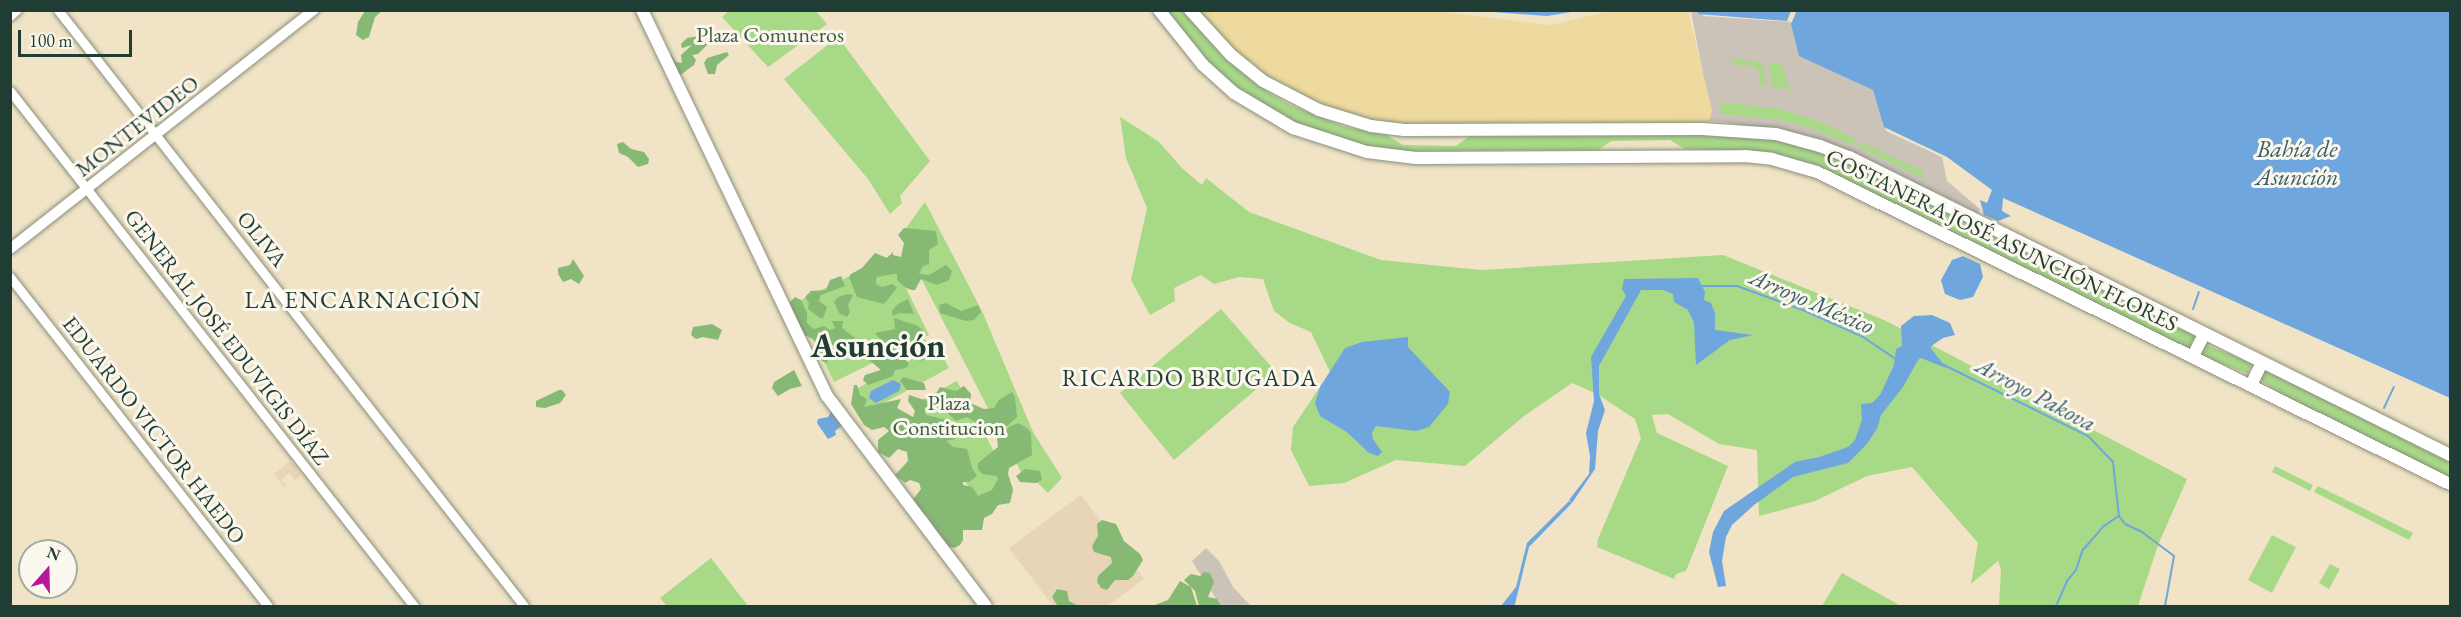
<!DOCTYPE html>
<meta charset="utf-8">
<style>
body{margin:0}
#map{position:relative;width:2461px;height:617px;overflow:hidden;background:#f1e3c6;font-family:"EB Garamond",serif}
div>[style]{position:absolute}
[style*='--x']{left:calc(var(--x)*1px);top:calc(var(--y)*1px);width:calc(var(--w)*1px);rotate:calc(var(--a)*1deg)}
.built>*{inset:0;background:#e8d4b7}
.industrial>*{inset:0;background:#cbc2b8}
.green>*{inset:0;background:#a8d987}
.forest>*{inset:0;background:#86b974}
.sand>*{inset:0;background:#eeda9e}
.water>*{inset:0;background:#6fa6dd}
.stream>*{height:2px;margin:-1px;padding:0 1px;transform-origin:1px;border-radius:1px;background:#6fa6dd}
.roads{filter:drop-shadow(0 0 2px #88907d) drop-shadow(0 0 2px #88907d)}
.secondary>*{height:9px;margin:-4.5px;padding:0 4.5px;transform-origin:4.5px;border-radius:4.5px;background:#fff}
.primary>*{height:10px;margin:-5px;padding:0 5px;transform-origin:5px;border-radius:5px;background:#fff}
.highway>*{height:12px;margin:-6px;padding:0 6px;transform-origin:6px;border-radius:6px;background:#fff}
span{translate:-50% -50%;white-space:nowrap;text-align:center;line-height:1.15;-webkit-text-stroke:6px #fbf7ec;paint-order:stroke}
.park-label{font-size:22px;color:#3a5c45}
.street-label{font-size:22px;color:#1f3d34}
.water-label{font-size:24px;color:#375c67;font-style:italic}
.neighbourhood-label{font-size:24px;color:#1f3d34;letter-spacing:1.5px}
.town-label{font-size:34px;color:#1f3d34;font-weight:700}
.frame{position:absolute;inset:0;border:12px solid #1f3d34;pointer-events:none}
.north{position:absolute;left:18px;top:539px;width:60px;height:60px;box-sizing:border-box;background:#fbf7ec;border:2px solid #a3ada2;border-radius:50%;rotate:20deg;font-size:16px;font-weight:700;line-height:24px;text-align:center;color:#1f3d34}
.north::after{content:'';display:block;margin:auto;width:21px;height:27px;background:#b5179e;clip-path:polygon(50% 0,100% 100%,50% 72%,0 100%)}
.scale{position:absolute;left:18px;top:30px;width:114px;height:27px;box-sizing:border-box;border:3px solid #1f3d34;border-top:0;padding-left:8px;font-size:18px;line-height:21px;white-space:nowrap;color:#1f3d34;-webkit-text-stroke:4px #fbf7ec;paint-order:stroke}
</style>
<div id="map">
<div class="built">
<div style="clip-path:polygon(288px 463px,292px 463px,301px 475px,295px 480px,289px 473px,281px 480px,287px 486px,284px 488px,274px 474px)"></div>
<div style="clip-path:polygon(1081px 495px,1144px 579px,1107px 606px,1053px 606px,1009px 548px)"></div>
</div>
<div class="industrial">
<div style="clip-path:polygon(1691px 11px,1701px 11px,1703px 16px,1791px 22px,1800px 56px,1873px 85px,1886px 131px,1942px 157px,1947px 181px,1980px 209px,1978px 213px,1854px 153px,1792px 132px,1716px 121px,1698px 121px,1710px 111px)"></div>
<div style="clip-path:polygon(1206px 548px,1219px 561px,1233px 587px,1251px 606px,1220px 605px,1192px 561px)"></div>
</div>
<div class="green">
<div style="clip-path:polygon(730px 10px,816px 11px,827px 24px,768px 67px,722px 17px)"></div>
<div style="clip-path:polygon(1171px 11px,1183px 11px,1223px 57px,1269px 93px,1290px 105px,1345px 127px,1385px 134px,1403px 145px,1456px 146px,1471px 135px,1699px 133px,1781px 139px,1838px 158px,2193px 334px,2195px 337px,2189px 348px,2186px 349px,1830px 172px,1753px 152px,1685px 149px,1670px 140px,1611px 141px,1598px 150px,1402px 151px,1370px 147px,1311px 132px,1261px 107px,1213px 68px,1167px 13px)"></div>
<div style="clip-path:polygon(838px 37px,930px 161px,900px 196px,902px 203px,890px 214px,868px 179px,784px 79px)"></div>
<div style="clip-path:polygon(1730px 59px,1762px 62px,1766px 85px,1758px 85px,1761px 82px,1757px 67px,1732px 64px)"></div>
<div style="clip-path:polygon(1768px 63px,1783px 65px,1788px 86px,1793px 88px,1792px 92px,1783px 85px,1778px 90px,1773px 88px)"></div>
<div style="clip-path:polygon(1720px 102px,1783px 110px,1813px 119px,1856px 139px,1853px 145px,1810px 128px,1780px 120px,1722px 114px)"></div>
<div style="clip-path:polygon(1120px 117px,1158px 141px,1183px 169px,1202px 185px,1206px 178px,1249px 212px,1381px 260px,1481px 270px,1723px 255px,1884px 320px,2187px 479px,2158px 545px,2138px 606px,1999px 606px,2001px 570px,1998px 561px,1971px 584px,1978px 543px,1912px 467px,1867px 476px,1815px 501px,1759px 516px,1757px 450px,1719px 444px,1668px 414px,1652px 415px,1657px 433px,1728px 466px,1686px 571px,1676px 574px,1674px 579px,1597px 547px,1598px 539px,1641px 438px,1635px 419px,1597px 394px,1572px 383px,1524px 416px,1465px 466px,1396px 460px,1344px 483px,1309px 486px,1291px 450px,1293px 427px,1330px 372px,1311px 332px,1290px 323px,1274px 311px,1263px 279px,1239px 277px,1214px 284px,1201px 275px,1174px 288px,1175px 301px,1150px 315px,1131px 280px,1147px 208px,1126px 158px)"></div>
<div style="clip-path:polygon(1859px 141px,1922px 171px,1924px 179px,1857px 146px)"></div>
<div style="clip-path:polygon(925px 202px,982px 311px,1033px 432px,1062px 478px,1048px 493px,1038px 483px,1025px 480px,904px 245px,903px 235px,906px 228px)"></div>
<div style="clip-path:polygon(890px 256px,929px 335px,834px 382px,795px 303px)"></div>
<div style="clip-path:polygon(1221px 309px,1276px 372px,1174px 460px,1120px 393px)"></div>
<div style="clip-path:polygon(2204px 344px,2251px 363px,2248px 374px,2200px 355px)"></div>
<div style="clip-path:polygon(937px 346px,949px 368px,869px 411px,864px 411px,856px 389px)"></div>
<div style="clip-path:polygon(2264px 370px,2450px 461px,2450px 478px,2280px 393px,2259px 379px)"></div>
<div style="clip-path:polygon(957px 381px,1013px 488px,984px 510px,914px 404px)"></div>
<div style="clip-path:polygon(2275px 466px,2313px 485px,2310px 491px,2272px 472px)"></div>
<div style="clip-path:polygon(2318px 486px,2413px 533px,2409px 540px,2314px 492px)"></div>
<div style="clip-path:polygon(2272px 535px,2296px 547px,2272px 593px,2248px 580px)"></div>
<div style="clip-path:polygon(711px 558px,748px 606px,667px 606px,660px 598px)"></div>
<div style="clip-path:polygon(2330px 564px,2340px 569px,2329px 589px,2319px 583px)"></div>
<div style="clip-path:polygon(1842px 573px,1901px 606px,1822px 606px)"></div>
</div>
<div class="forest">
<div style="clip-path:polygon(365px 11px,382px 11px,375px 17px,369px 37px,363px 40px,356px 35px,358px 22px)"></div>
<div style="clip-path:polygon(699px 36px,708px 44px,698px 54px,692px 55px,696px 60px,694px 65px,679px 76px,668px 56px,671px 54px,676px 62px,682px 63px,681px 55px,692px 45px,682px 48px,681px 44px,687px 38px)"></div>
<div style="clip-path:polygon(727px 52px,729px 55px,717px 65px,715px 74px,708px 74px,704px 63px,707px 58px)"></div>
<div style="clip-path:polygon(623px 142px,631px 149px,644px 152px,649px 159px,648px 164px,638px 167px,628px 157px,619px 153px,617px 144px)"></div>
<div style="clip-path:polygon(904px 228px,936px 231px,938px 244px,929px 250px,929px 264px,923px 266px,919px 274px,929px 275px,946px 265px,952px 271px,949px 280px,937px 285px,921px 279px,915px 290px,912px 290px,906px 288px,897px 280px,897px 274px,893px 274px,877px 277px,876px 280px,876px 284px,882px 287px,893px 284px,897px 288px,884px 304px,857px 297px,849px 277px,851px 274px,862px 268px,875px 253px,887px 258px,893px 252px,893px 255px,901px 257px,904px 243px,898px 235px)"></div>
<div style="clip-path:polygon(573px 259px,584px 276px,579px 284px,571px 279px,563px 282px,558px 274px,558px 268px,570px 265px)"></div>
<div style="clip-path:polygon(841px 276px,845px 286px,821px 295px,819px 301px,827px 307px,823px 318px,820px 318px,808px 309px,809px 303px,805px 297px,811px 291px,826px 290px,830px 280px)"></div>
<div style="clip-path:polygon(847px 294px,853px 295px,848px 305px,850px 312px,847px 317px,839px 313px,834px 302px,838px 297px)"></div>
<div style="clip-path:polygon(795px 297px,801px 300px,807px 313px,807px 323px,814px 329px,824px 326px,830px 330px,835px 328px,832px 321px,843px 321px,842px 328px,855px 338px,855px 347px,863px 349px,863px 355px,854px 357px,854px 351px,844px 346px,840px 340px,832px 345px,821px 345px,828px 360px,827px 363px,822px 361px,814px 345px,816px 341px,807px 336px,802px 337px,790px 302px)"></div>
<div style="clip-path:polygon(908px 299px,914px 314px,899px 313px,893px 316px,892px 311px,898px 304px)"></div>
<div style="clip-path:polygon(946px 303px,961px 311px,978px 305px,981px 312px,974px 320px,966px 321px,940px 313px,939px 305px)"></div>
<div style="clip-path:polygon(894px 318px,918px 326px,923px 331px,920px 336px,940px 353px,920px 361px,908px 355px,905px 359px,909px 364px,906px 368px,895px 370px,893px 376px,868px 385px,863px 380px,865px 375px,881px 370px,869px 360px,867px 353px,873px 351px,881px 353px,883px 343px,875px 333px,895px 329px)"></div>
<div style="clip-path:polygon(712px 324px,722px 330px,718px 340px,703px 337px,696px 339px,691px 335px,693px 327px)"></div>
<div style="clip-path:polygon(794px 370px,802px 386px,790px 389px,778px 396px,772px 388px,774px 382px)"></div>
<div style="clip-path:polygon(903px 377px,924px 383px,926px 390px,907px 390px,900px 381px)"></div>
<div style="clip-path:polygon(854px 385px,857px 385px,860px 395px,867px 399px,864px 407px,901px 399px,897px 408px,913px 417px,915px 411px,908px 401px,909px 395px,931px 402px,932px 407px,925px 412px,926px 415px,952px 421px,960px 432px,955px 439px,946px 441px,953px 447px,967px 449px,972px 468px,977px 476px,969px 482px,963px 482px,963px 485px,972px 487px,978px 496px,992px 490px,998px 479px,997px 476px,982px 474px,978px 469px,978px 463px,998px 447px,997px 437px,1009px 427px,1018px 423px,1027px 428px,1031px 433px,1032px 455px,1009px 468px,1008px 474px,1013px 490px,1010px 503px,998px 505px,992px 514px,984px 518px,982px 530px,963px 530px,963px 540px,960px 545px,954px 548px,945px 545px,926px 515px,916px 509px,911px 502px,921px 489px,919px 483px,910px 480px,905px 483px,895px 475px,908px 461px,907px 452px,898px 449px,889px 458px,878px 452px,878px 440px,889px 431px,884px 427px,872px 430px,864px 425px,851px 404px)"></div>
<div style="clip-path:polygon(964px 386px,971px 394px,970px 403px,984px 409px,994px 408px,999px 400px,1012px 392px,1015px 397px,1017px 417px,1007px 426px,985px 428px,967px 417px,956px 421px,949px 415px,946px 399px,937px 392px,940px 387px,956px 391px)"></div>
<div style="clip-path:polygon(559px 390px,562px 390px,566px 395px,560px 403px,545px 408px,536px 407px,536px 401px)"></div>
<div style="clip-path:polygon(1025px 469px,1040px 471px,1042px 480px,1036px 483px,1020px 482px,1016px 476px)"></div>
<div style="clip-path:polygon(1102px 520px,1116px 524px,1124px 541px,1140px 554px,1143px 560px,1133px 576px,1128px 580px,1115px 580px,1107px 590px,1101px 588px,1097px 582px,1098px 576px,1112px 563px,1111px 557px,1094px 552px,1092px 546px,1098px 536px,1097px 524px)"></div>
<div style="clip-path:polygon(1204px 572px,1210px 573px,1214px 582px,1208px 597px,1217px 599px,1221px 606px,1199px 606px,1195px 591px,1184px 580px,1191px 574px,1200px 576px)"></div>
<div style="clip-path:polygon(1180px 581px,1191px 587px,1197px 606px,1152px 606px,1168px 600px)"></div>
<div style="clip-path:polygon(1057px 589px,1067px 591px,1069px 601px,1078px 606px,1057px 605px,1052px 597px)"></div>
</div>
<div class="sand">
<div style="clip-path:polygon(1428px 10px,1550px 25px,1611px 11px,1688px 11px,1712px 110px,1709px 125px,1406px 126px,1347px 118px,1266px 77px,1221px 37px,1199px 11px)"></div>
</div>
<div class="water">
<div style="clip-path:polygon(1797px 10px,2450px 11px,2450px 398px,2003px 198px,2002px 211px,2011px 216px,1998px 221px,1984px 215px,1980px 200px,1987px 203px,1992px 190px,1947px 157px,1884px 127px,1873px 90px,1799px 56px,1791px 24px)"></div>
<div style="clip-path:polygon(1480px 11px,1577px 11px,1547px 16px)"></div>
<div style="clip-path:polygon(1698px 11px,1698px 10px,1791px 11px,1787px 21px,1698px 14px)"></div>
<div style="clip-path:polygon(1963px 256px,1980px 264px,1983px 277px,1973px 297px,1960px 300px,1945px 294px,1941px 280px,1952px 260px)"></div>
<div style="clip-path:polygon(1698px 278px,1705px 292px,1704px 300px,1711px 303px,1715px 313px,1715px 330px,1753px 335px,1730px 340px,1696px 365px,1694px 323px,1688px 310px,1674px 302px,1673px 294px,1663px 290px,1641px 290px,1599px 366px,1599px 394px,1605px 410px,1598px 431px,1595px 469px,1572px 503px,1569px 500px,1589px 474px,1590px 456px,1586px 433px,1594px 401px,1591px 357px,1626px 296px,1622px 289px,1624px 279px)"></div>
<div style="clip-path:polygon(1932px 315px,1950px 323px,1955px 335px,1943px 338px,1930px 347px,1946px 368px,1921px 358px,1918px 360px,1903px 387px,1881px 415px,1877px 429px,1866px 445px,1848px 463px,1793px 477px,1754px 505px,1732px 525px,1726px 537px,1722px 561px,1726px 586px,1718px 587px,1709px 552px,1713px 532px,1724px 511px,1795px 462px,1819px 457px,1848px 447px,1855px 440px,1862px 420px,1861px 404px,1872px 403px,1880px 395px,1894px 365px,1896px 349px,1902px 346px,1901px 326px,1914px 316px)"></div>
<div style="clip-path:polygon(1408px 337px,1408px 347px,1450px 392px,1448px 404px,1429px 427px,1416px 431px,1376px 426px,1372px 433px,1373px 439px,1382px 452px,1378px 456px,1369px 453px,1348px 433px,1320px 416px,1315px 403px,1320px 387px,1345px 348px,1362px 342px)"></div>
<div style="clip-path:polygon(893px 380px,901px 384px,899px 391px,876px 403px,869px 398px,871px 391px)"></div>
<div style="clip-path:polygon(831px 412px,835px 413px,843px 425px,835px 431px,836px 435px,828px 439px,817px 423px,818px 419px,828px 417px)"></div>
<div style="clip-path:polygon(1569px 501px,1572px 503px,1529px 547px,1515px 604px,1513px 606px,1501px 606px,1516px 587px,1527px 543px)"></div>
</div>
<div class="stream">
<div style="--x:1700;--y:286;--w:37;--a:0"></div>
<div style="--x:1737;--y:286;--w:70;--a:20"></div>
<div style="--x:1803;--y:310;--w:66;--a:24.2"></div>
<div style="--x:1863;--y:337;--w:40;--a:34"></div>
<div style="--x:2193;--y:309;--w:18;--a:-71"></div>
<div style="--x:1942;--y:364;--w:163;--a:26.3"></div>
<div style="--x:2088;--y:436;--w:36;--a:46"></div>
<div style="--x:2113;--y:462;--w:54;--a:83.7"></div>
<div style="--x:2119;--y:516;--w:10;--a:53"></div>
<div style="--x:2125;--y:524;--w:19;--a:25"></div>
<div style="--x:2142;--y:532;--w:40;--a:37"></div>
<div style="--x:2174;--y:556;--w:51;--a:100.2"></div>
<div style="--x:2384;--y:408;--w:23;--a:-65"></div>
<div style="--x:2056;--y:606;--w:27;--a:-66"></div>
<div style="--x:2067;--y:581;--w:14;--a:-51"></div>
<div style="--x:2076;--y:570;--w:20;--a:-72"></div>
<div style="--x:2082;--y:551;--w:33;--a:-49"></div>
<div style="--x:2104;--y:526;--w:18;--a:-34"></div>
</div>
<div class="roads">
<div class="secondary">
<div style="--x:58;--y:10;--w:757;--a:51.98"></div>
<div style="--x:10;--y:91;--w:655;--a:51.89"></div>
<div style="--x:10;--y:277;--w:418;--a:51.9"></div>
</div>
<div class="primary">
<div style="--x:10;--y:16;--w:9;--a:-41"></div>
<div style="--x:10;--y:249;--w:387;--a:-38.2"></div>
</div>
<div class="highway">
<div style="--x:642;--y:10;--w:428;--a:64.4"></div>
<div style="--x:827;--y:396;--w:263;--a:52.9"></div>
<div style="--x:1159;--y:10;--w:70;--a:51.3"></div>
<div style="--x:1203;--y:65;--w:42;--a:42.1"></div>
<div style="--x:1234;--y:93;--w:69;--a:30.7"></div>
<div style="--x:1293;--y:128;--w:78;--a:18"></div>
<div style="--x:1367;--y:152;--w:49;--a:7"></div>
<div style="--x:1416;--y:158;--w:329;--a:-0.3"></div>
<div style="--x:1745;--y:156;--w:27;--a:6"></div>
<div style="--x:1772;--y:159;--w:47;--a:16.1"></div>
<div style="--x:1817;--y:172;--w:706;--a:26.24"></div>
<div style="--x:1190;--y:10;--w:61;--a:47.7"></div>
<div style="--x:1231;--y:55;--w:41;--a:39.1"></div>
<div style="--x:1263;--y:81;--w:63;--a:27.4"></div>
<div style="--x:1319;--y:110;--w:54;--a:17.1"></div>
<div style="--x:1371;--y:126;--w:33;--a:7"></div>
<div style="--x:1404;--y:130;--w:298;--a:-0.2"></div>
<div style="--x:1702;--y:129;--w:74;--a:3.9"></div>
<div style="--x:1776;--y:134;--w:46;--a:15.3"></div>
<div style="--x:1820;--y:146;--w:31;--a:21"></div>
<div style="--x:1849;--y:157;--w:671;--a:26.37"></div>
<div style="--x:2193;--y:356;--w:25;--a:-63"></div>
<div style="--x:2251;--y:385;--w:25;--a:-64"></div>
</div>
</div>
<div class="park-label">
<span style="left:770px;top:35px">Plaza Comuneros</span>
<span style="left:949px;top:415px">Plaza<br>Constitucion</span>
</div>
<div class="street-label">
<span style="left:137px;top:126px;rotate:-38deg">MONTEVIDEO</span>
<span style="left:262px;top:239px;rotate:51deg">OLIVA</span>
<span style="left:2002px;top:240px;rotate:26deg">COSTANERA JOSÉ ASUNCIÓN FLORES</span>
<span style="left:227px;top:337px;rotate:52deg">GENERAL JOSÉ EDUVIGIS DÍAZ</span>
<span style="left:154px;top:430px;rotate:52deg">EDUARDO VICTOR HAEDO</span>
</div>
<div class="water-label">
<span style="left:2297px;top:163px">Bahía de<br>Asunción</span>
<span style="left:1812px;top:301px;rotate:23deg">Arroyo México</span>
<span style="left:2036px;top:394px;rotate:28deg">Arroyo Pakova</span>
</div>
<div class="neighbourhood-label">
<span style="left:363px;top:300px">LA ENCARNACIÓN</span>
<span style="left:1190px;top:378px">RICARDO BRUGADA</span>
</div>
<div class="town-label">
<span style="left:878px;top:346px">Asunción</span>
</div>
<div class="frame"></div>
<div class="north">N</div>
<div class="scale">100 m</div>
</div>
